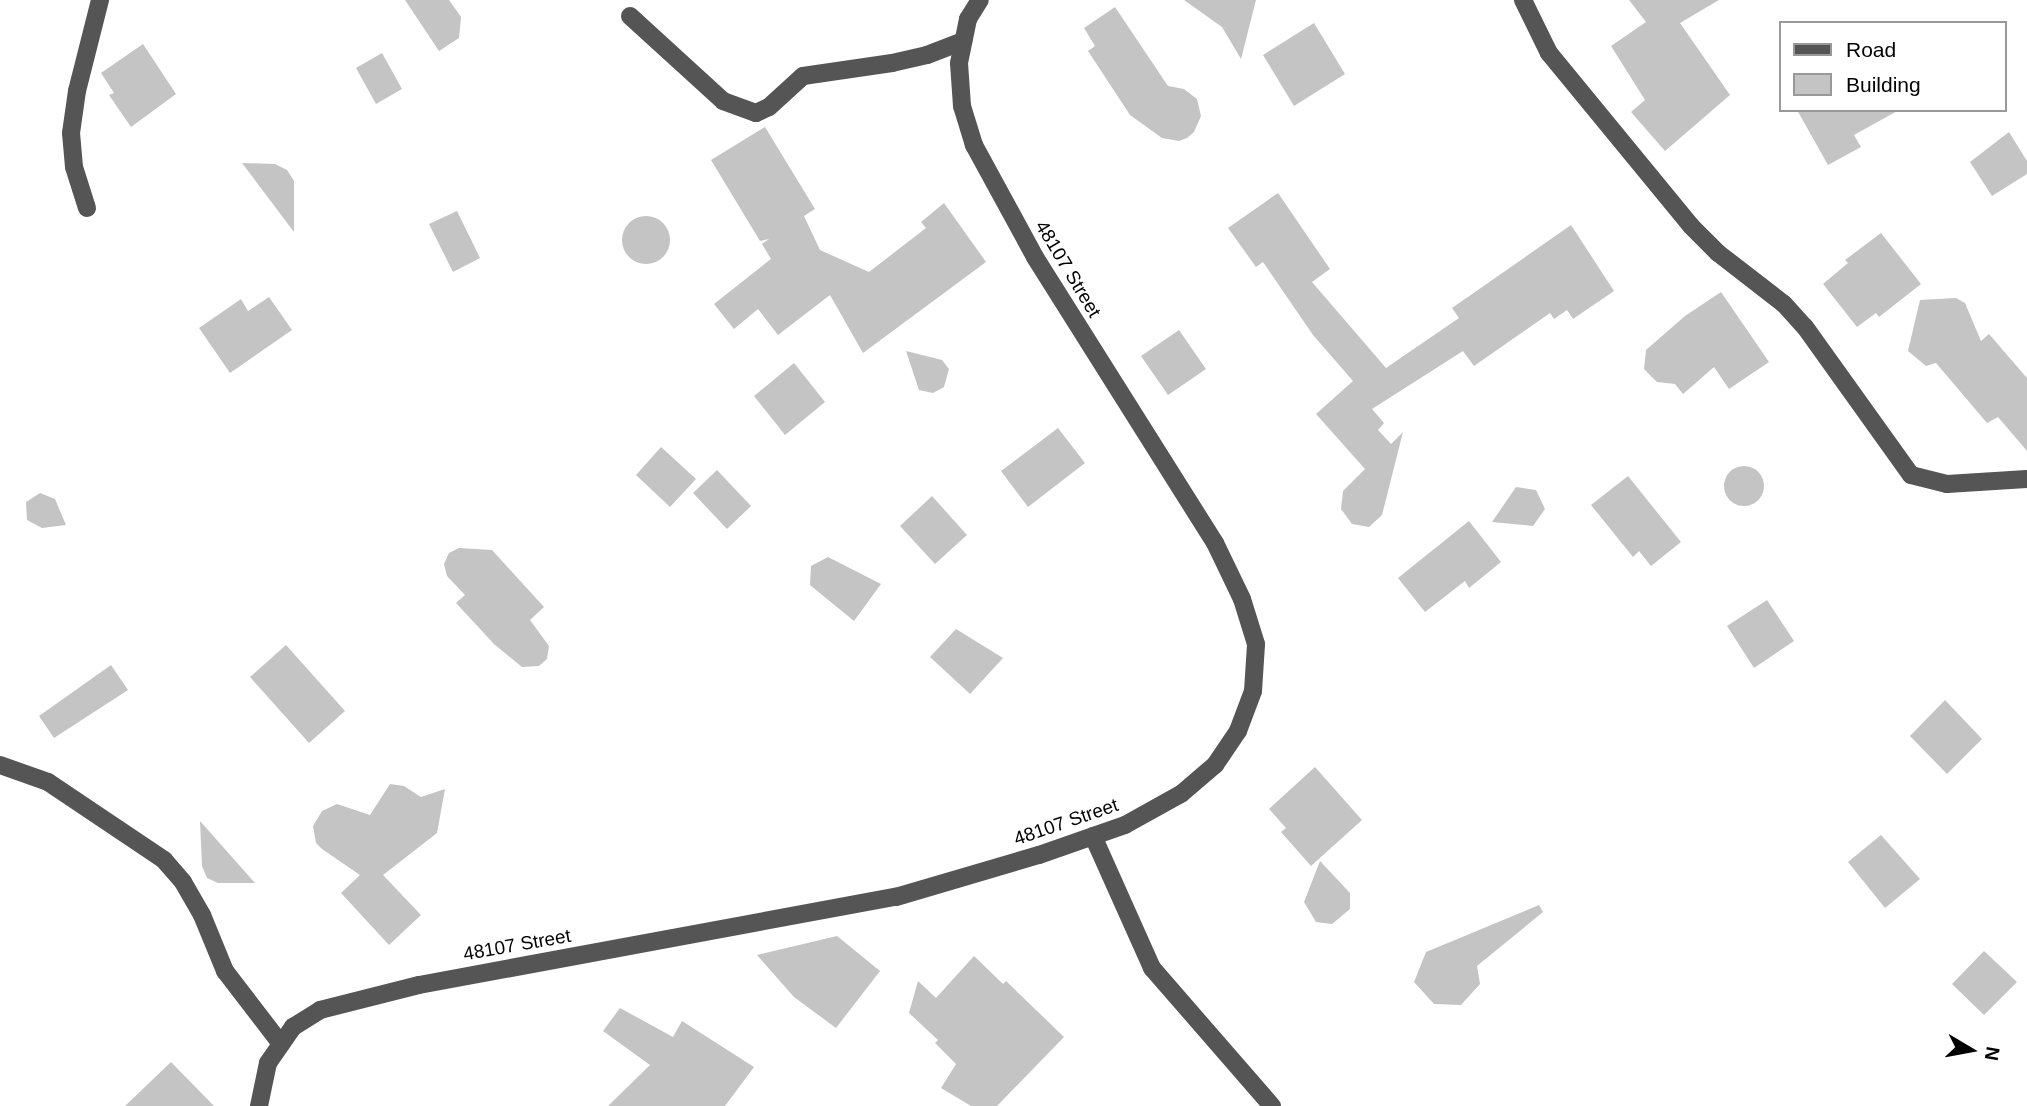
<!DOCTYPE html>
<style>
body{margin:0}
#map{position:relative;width:2027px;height:1106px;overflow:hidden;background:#fff;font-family:Arial,sans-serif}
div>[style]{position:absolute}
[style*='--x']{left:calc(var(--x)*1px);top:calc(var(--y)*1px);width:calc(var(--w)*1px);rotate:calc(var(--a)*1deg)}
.building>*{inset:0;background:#c4c4c4}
.round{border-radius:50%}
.minor>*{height:18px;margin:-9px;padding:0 9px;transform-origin:9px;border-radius:9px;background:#555}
span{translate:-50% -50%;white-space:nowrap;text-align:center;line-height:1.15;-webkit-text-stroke:6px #fff;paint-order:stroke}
.street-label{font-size:19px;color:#000}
.legend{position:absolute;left:1779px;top:21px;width:228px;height:91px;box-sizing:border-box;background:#fff;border:2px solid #999;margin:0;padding:9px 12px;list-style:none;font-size:21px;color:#000}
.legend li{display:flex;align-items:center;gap:14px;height:35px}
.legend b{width:35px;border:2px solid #999}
.north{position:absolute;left:1936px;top:1015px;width:70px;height:70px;-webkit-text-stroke:5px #fff;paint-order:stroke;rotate:100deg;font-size:19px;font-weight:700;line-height:28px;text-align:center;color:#000}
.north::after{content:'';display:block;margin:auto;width:24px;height:32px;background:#000;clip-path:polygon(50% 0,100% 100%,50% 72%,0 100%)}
</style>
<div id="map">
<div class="building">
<div style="clip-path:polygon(405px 0,449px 0,461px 17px,459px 38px,439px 51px)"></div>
<div style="clip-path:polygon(1184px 0,1256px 0,1241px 59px,1222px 27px)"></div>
<div style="clip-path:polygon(1629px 0,1719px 0,1680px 23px,1730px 95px,1665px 151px,1631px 112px,1645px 100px,1611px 46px,1646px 22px)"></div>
<div style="clip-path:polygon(1115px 7px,1168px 86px,1184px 89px,1197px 99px,1201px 116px,1194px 132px,1187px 138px,1179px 141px,1162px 138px,1130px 115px,1088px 51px,1095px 46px,1084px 28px)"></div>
<div style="clip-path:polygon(1314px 23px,1345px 74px,1294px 106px,1263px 55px)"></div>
<div style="clip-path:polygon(143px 44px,176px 94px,131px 127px,109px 95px,114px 93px,101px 73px)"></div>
<div style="clip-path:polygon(382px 53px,402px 89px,376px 104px,356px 68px)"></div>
<div style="clip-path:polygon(1797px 110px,1899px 110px,1854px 135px,1861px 147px,1828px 165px)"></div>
<div style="clip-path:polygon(765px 127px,815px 209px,804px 216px,820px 250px,869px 272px,926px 228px,921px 222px,944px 203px,986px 262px,863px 353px,830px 295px,778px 335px,758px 309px,734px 329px,714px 304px,771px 259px,762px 244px,769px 239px,760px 241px,711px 160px)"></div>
<div style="clip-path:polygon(2009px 132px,2027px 161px,2027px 174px,1992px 196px,1970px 162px)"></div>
<div style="clip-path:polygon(242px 163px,275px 164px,287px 170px,294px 181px,294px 232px)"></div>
<div style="clip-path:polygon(1278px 193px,1330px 269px,1312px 282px,1386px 368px,1459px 318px,1452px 308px,1571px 225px,1614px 291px,1573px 319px,1567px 310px,1554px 319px,1550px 313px,1474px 366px,1463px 351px,1372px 409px,1384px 423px,1378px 430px,1391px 444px,1403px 432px,1382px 515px,1369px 527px,1352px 524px,1341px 509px,1343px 491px,1365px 469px,1316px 414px,1353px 381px,1313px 335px,1263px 262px,1256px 267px,1228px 228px)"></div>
<div style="clip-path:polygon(457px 211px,480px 258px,453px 272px,429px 224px)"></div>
<div class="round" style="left:622px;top:216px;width:48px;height:48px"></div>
<div style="clip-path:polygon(1881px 233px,1921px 284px,1879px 317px,1876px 313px,1857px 327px,1823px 284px,1848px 263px,1845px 260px)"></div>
<div style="clip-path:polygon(1721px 292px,1769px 362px,1729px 389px,1714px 367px,1683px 394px,1675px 384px,1657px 382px,1644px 369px,1646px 350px,1685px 316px)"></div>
<div style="clip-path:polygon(269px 297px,292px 330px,230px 373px,199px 328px,241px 299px,248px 311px)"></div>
<div style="clip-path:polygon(1956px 298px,1965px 303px,1981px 341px,1989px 334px,2027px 378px,2027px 451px,1998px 417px,1987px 423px,1936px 363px,1926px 366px,1908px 351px,1920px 300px)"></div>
<div style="clip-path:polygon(1179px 330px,1206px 369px,1168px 395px,1141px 356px)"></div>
<div style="clip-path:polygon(906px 351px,942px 360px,949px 369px,944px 387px,933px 393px,919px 390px)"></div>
<div style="clip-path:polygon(794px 363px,825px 402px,785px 435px,754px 396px)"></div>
<div style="clip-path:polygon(1058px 428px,1085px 463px,1028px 507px,1001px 471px)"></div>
<div style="clip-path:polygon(661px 447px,696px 479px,670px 507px,636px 475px)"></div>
<div class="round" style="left:1724px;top:466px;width:40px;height:40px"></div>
<div style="clip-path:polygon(717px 470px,751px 506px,727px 529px,693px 493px)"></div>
<div style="clip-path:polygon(1628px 476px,1681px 542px,1651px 566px,1639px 551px,1633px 557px,1591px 505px)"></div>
<div style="clip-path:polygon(1516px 487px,1536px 490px,1545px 509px,1533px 526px,1492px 522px)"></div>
<div style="clip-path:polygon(40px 493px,55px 499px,66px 525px,42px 528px,27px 520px,26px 502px)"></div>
<div style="clip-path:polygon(932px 496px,967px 535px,935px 564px,900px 526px)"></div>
<div style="clip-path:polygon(1469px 521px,1501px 562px,1469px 588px,1465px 581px,1425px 612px,1398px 578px)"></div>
<div style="clip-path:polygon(459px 548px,492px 550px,544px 607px,530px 620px,549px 646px,547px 659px,539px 666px,522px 667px,494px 644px,456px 603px,465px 595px,447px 576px,444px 564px,449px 553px)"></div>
<div style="clip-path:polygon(828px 557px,881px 584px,854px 621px,810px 585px,811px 566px)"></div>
<div style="clip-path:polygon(1767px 600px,1794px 641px,1754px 668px,1727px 626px)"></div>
<div style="clip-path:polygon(956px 629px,1003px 658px,970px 694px,930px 657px)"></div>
<div style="clip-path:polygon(286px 645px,345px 711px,309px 743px,250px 677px)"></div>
<div style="clip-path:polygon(111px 665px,128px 690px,54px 738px,39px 716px)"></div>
<div style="clip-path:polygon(1945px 700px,1982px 739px,1947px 774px,1910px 736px)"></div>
<div style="clip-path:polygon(1315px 767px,1362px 820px,1311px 866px,1281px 832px,1286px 828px,1269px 809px)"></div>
<div style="clip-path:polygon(390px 784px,404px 786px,421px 797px,445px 789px,437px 833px,383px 875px,421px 915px,389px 945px,341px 893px,360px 875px,322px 849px,316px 843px,313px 826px,322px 811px,337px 804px,370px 815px)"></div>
<div style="clip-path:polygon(200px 821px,255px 883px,218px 883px,207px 878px,202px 866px)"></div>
<div style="clip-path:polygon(1881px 835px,1920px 879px,1885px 908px,1848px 862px)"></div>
<div style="clip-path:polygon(1320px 861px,1350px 893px,1350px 909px,1332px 924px,1316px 922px,1304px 902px)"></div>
<div style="clip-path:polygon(1539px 905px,1543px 912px,1477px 966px,1480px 984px,1461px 1005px,1434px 1004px,1414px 982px,1426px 952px)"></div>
<div style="clip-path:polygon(837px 936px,880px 971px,836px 1028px,794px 997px,757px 955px)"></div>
<div style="clip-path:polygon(1984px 951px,2017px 982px,1984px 1015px,1952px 984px)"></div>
<div style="clip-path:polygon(974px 956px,1003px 984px,1006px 981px,1064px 1037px,997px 1106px,971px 1106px,941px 1088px,956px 1064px,935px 1043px,938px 1040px,909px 1013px,918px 981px,936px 998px)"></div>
<div style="clip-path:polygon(620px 1008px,673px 1037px,682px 1021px,754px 1067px,725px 1106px,608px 1106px,650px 1065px,603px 1031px)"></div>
<div style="clip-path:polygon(171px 1062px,214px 1106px,125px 1106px)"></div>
</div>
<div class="minor">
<div style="--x:1523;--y:0;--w:59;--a:63.9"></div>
<div style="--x:1549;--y:53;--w:224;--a:50.6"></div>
<div style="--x:1691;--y:226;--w:38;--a:45"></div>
<div style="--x:1718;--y:253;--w:83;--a:37.7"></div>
<div style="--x:1784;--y:304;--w:31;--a:48"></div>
<div style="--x:1805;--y:327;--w:182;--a:54.4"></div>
<div style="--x:1911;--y:475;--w:37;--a:14"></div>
<div style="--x:1947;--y:484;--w:80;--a:-3.6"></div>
<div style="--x:630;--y:16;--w:126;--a:42.4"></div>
<div style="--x:723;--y:101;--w:35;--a:20"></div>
<div style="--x:756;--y:113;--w:14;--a:-25"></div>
<div style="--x:769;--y:107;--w:46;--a:-42.4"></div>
<div style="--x:803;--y:76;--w:90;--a:-8.3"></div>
<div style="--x:892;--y:63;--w:36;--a:-13"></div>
<div style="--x:927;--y:55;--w:39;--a:-21"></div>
<div style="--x:87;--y:208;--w:43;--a:-107.6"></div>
<div style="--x:74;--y:167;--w:34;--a:-95"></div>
<div style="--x:71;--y:133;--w:42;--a:-81.9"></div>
<div style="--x:77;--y:91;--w:94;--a:-75.8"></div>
<div style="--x:0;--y:765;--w:51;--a:19.5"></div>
<div style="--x:48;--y:782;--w:140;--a:33.9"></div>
<div style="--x:164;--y:860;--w:29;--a:49"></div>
<div style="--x:183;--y:882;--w:38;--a:60"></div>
<div style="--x:202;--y:915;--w:61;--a:67.7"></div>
<div style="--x:225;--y:971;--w:92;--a:52.5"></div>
<div style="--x:1093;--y:836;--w:145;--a:65.9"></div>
<div style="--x:1152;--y:968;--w:183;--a:49"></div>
<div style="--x:259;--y:1106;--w:44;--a:-78.2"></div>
<div style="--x:268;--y:1063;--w:44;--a:-55.2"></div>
<div style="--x:293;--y:1027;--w:32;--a:-32"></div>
<div style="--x:320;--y:1010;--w:102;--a:-14.2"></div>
<div style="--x:419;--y:985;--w:485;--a:-10.5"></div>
<div style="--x:896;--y:897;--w:149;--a:-16.4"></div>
<div style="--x:1039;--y:855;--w:91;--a:-19.2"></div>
<div style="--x:1125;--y:825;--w:64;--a:-29"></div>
<div style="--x:1181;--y:794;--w:45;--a:-40.5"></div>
<div style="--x:1215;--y:765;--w:41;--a:-55.9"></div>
<div style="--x:1238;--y:731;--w:43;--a:-69.4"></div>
<div style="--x:1253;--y:691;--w:47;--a:-86.3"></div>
<div style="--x:1256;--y:644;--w:47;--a:-107.3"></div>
<div style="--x:1242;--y:599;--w:62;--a:-115.7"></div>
<div style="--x:1215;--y:543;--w:338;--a:-122.2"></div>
<div style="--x:1035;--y:257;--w:128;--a:-118.6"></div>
<div style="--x:974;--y:145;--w:41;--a:-107.1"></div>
<div style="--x:962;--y:106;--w:43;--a:-94"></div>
<div style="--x:959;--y:63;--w:45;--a:-78.4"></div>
<div style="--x:968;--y:19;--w:22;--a:-58"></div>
</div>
<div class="street-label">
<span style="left:1068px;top:269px;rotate:59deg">48107 Street</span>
<span style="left:1066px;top:822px;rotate:-19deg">48107 Street</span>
<span style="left:517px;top:945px;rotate:-10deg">48107 Street</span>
</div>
<ul class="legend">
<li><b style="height:9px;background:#555"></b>Road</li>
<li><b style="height:19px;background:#c4c4c4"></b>Building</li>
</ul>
<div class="north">N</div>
</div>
